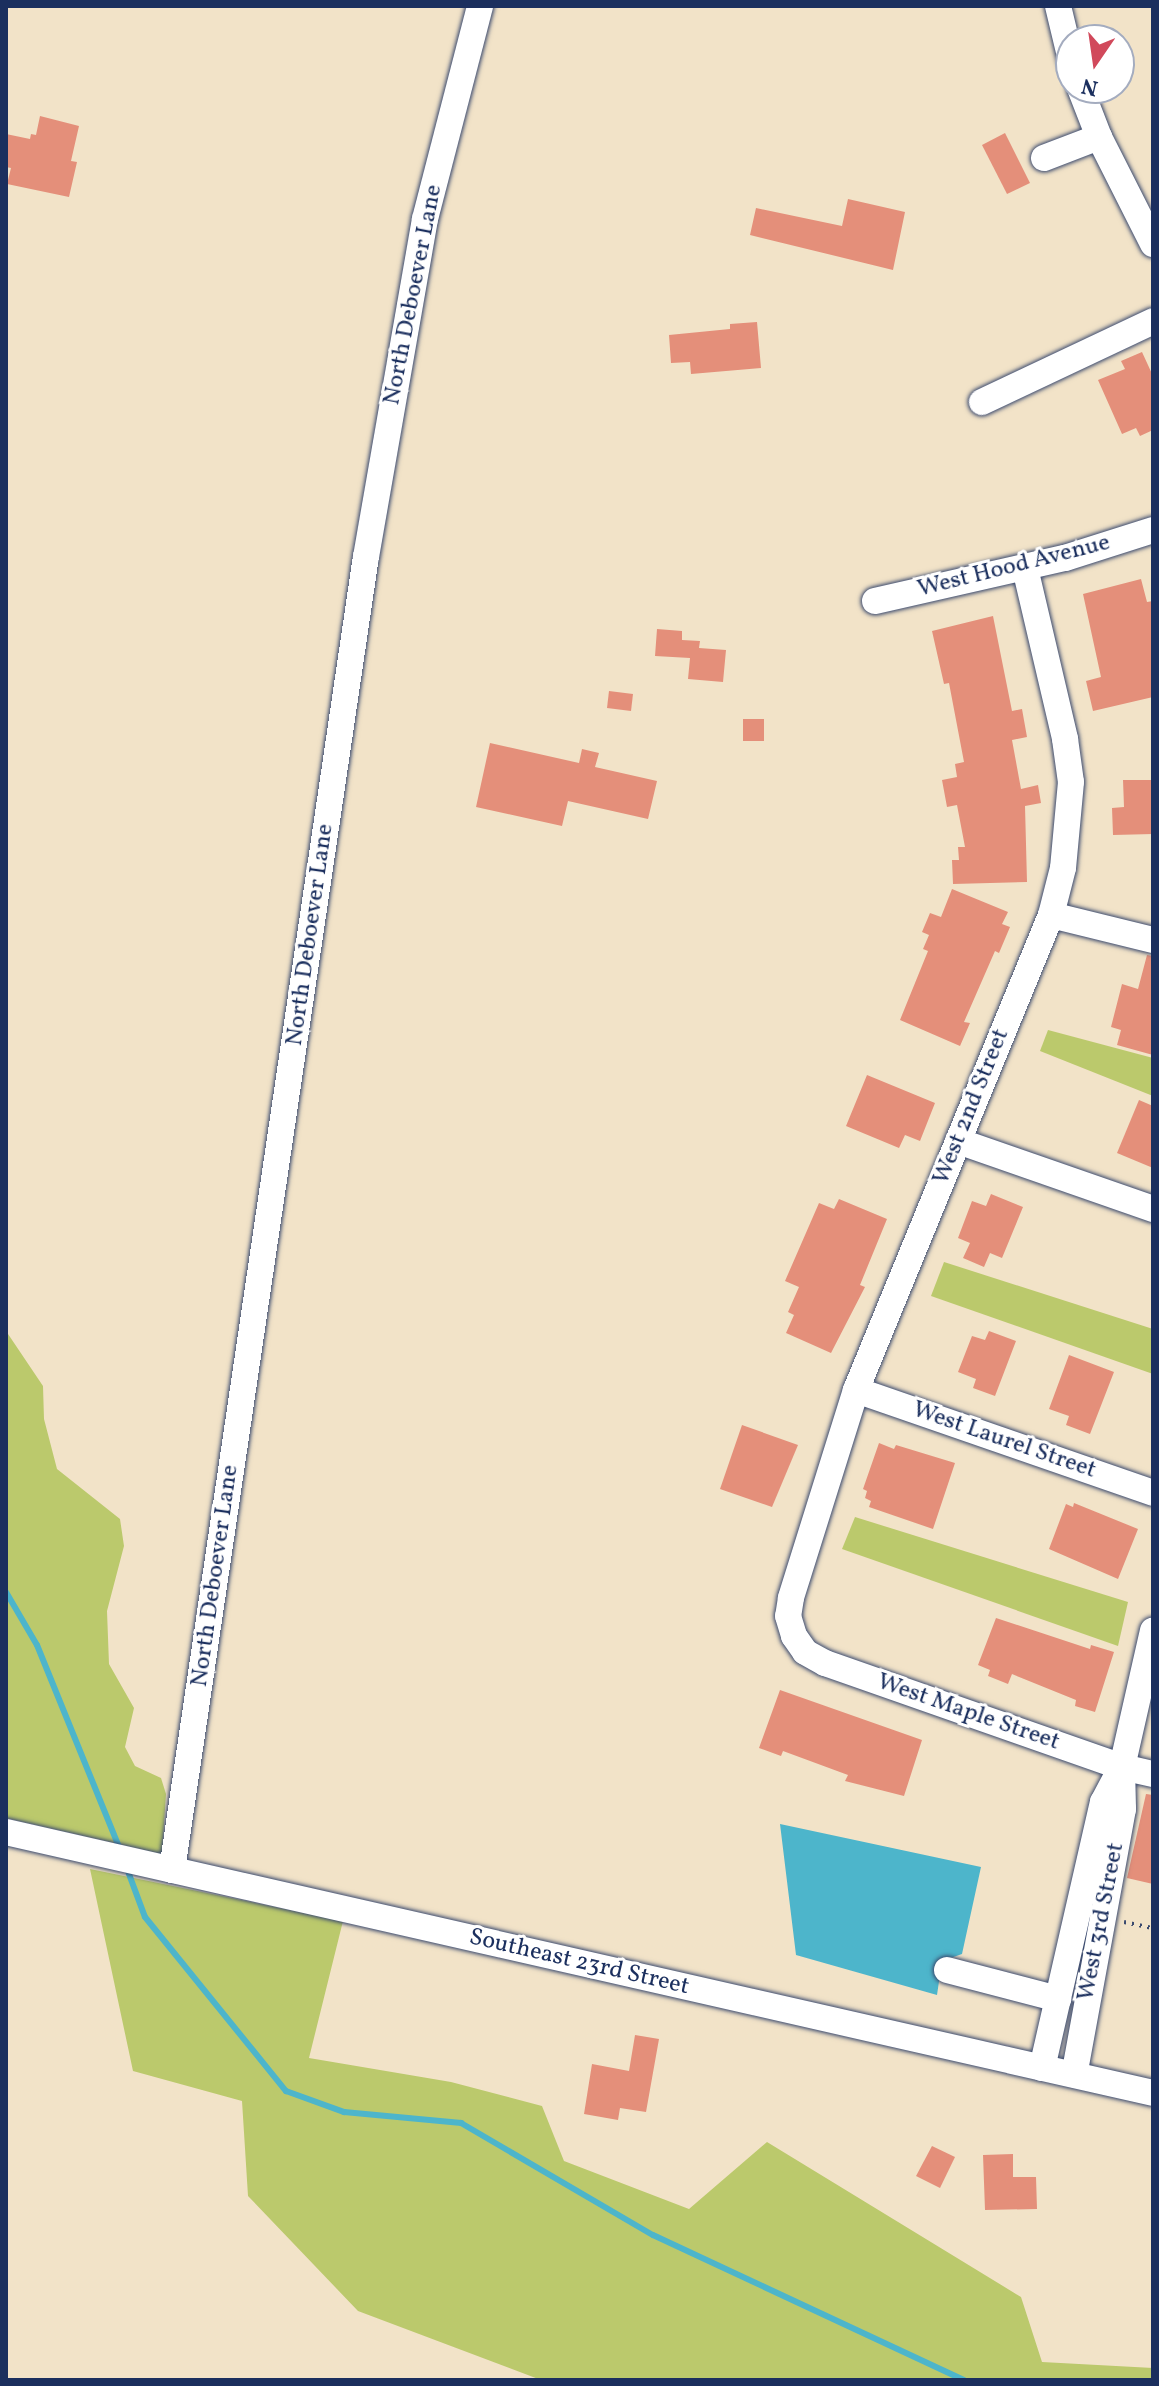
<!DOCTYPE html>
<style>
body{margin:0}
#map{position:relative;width:1159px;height:2386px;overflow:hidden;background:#f2e3c8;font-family:Vollkorn,serif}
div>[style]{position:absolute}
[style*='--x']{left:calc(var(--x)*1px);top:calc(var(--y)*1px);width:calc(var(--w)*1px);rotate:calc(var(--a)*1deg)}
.green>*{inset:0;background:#bbc96c}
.water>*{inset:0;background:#4db5cb}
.stream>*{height:6px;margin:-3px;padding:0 3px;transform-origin:3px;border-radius:3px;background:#4db5cb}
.building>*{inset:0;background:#e48f7a}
.path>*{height:4px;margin-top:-2px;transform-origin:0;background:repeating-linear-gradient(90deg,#3b4a6e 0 2px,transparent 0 8px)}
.roads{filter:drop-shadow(0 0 2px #3b4a6e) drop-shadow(0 0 2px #3b4a6e)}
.minor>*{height:26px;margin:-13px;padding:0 13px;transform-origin:13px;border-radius:13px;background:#fff}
span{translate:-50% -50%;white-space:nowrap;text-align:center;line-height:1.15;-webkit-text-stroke:6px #fff;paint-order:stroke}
.street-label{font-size:24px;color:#1b2f5e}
.frame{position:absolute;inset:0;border:8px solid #1b2f5e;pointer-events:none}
.north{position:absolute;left:1055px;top:24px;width:80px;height:80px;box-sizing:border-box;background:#fff;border:2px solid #a4acbf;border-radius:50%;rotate:193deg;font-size:22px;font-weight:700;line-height:32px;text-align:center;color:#1b2f5e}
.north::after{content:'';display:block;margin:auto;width:28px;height:36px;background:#d1495b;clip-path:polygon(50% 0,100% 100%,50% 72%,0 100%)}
</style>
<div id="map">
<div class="green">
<div style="clip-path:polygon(1048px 1030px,1153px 1058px,1153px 1096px,1040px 1051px)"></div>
<div style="clip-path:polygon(944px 1262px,1153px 1329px,1153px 1374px,931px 1296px)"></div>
<div style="clip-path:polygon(6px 1331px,43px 1386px,44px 1419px,57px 1469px,120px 1519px,124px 1546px,107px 1611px,109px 1664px,134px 1708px,125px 1747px,135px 1766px,161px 1778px,166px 1794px,162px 1854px,6px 1818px)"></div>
<div style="clip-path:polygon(855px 1517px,1128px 1602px,1118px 1646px,842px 1549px)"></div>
<div style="clip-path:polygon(90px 1869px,343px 1921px,309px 2058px,451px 2082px,542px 2106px,564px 2161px,689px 2209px,767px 2142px,1021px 2297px,1042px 2362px,1153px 2368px,1153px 2380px,541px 2380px,358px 2311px,248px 2196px,242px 2101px,133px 2071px)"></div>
</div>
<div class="water">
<div style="clip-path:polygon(780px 1824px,981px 1867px,962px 1954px,942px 1961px,937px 1995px,796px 1955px)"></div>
</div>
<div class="stream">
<div style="--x:6;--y:1592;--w:61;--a:59.7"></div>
<div style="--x:37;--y:1645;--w:223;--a:67.9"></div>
<div style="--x:126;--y:1866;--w:54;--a:69.6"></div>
<div style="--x:145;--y:1917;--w:224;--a:51"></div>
<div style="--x:286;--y:2091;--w:62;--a:19.9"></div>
<div style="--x:344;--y:2112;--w:118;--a:5.4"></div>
<div style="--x:461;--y:2123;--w:222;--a:30.3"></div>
<div style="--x:653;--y:2235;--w:343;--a:25"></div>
</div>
<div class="building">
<div style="clip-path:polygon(40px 116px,79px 126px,71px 161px,77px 162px,69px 197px,7px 184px,11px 168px,6px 167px,6px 134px,30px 139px,31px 134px,36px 135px)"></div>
<div style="clip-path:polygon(1005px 133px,1030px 183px,1007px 194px,982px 145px)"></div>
<div style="clip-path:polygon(848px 199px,905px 212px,893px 270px,750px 235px,756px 208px,842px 226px)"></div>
<div style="clip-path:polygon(757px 322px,761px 368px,691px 374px,690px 362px,671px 363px,669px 335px,730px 329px,730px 324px)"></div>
<div style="clip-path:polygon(1142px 352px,1153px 376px,1153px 430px,1140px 436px,1136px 428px,1122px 434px,1098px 380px,1125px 369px,1121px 361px)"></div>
<div style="clip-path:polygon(1141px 579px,1147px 602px,1153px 601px,1153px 697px,1093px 711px,1086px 681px,1101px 677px,1083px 594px)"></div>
<div style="clip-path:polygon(993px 616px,1012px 711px,1022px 709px,1027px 737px,1012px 740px,1021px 789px,1038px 785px,1041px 803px,1025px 806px,1027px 882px,953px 884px,952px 860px,959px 860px,958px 847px,965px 847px,957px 805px,947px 807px,942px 780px,957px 777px,955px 764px,964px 762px,949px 683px,944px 684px,932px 631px)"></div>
<div style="clip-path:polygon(657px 629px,682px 631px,682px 640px,700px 641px,699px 648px,726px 650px,723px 682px,688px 679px,690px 658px,655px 656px)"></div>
<div style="clip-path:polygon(609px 691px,633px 694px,631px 711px,607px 708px)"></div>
<div style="clip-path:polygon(743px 719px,764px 719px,764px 741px,743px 741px)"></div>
<div style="clip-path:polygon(490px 743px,579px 763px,582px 749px,599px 753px,595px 767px,657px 781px,648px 819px,568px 801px,562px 826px,476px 807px)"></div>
<div style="clip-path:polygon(1123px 780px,1153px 780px,1153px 834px,1113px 835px,1112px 808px,1124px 807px)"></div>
<div style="clip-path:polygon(952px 889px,1008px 912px,1002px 924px,1010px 927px,999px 953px,995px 951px,964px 1022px,970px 1023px,960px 1046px,900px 1020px,928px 951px,923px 949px,929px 935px,922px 932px,930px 913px,941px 917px)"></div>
<div style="clip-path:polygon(1147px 955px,1153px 956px,1153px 1055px,1117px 1045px,1121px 1030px,1111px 1027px,1122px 984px,1138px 989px)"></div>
<div style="clip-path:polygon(867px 1075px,935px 1103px,920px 1141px,905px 1135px,899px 1148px,846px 1126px)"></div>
<div style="clip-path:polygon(1139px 1100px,1153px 1106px,1153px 1168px,1117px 1153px)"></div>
<div style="clip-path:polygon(991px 1194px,1023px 1207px,1002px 1258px,990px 1253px,984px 1267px,963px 1258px,970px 1243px,958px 1238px,972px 1201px,986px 1206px)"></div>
<div style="clip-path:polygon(839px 1199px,887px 1219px,860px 1285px,865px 1287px,831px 1353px,786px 1333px,794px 1315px,788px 1312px,799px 1287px,785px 1281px,819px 1203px,834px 1209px)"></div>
<div style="clip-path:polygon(989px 1331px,1016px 1341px,995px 1396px,973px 1388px,976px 1379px,958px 1372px,972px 1336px,985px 1340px)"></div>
<div style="clip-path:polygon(1069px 1355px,1114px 1372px,1090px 1434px,1066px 1425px,1069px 1416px,1049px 1409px)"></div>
<div style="clip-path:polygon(742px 1425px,798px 1445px,772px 1507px,720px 1489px)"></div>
<div style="clip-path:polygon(879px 1443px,894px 1449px,896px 1445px,955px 1463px,933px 1529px,869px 1507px,871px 1501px,865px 1498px,867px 1491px,863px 1489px)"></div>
<div style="clip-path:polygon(1074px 1503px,1138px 1529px,1118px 1579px,1049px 1549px,1066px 1504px,1073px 1507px)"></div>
<div style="clip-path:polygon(996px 1618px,1090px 1649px,1091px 1645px,1114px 1652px,1095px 1712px,1075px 1706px,1076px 1700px,1012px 1674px,1008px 1684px,988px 1676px,990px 1670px,978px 1665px)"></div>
<div style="clip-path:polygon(780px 1690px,922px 1740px,904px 1796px,845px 1781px,848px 1775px,783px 1751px,781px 1756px,759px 1748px)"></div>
<div style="clip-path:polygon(1146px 1794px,1153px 1795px,1153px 1884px,1127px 1878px)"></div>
<div style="clip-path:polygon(635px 2035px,659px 2039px,646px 2112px,620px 2108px,618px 2120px,584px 2114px,592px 2064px,629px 2071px)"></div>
<div style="clip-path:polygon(932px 2146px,955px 2157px,940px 2188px,916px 2176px)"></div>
<div style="clip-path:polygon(1013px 2154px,1013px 2177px,1036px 2177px,1037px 2209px,985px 2210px,983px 2155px)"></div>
</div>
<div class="path">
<div style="--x:1124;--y:1922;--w:30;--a:12"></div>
</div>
<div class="roads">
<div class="minor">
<div style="--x:1058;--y:6;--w:56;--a:76.5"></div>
<div style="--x:1080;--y:88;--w:53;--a:68.8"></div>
<div style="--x:1099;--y:137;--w:120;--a:63.2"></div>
<div style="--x:1044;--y:158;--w:59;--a:-20.9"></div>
<div style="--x:982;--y:402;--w:189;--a:-25.3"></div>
<div style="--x:1025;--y:568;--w:176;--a:76.8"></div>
<div style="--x:1065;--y:739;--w:43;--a:82.1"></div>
<div style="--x:1071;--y:782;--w:86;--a:95.3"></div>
<div style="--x:1063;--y:868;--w:49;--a:104.3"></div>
<div style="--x:1051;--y:915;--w:513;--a:112.32"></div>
<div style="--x:856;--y:1390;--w:218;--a:107.4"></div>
<div style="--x:791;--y:1598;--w:18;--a:99"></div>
<div style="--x:788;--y:1616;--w:21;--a:73"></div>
<div style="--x:794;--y:1636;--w:19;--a:55"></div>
<div style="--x:805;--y:1652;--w:23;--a:29"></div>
<div style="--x:825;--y:1663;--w:315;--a:19.3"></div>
<div style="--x:1122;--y:1767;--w:32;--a:13"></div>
<div style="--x:875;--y:601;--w:195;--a:-12.8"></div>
<div style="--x:1065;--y:558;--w:92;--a:-17.7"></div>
<div style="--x:1051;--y:915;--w:105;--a:13.8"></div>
<div style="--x:958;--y:1141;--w:207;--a:19.2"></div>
<div style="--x:856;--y:1390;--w:314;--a:19.1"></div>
<div style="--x:1122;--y:1767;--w:140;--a:-77.2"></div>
<div style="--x:6;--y:1832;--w:1176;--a:12.82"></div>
<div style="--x:172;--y:1870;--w:1327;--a:-81.6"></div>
<div style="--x:366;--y:557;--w:343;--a:-80.1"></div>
<div style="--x:425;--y:219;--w:220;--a:-75.5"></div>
<div style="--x:947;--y:1970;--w:115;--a:14.6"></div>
<div style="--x:1042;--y:2068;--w:273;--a:-77.1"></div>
<div style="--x:1103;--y:1802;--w:40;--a:-62"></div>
<div style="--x:1122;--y:1767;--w:42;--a:88.6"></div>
<div style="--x:1123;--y:1809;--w:270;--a:100.4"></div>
</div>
</div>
<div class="street-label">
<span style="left:414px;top:295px;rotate:-79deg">North Deboever Lane</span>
<span style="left:1014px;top:567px;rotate:-14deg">West Hood Avenue</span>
<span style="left:311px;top:935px;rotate:-82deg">North Deboever Lane</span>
<span style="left:972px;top:1107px;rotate:-68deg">West 2nd Street</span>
<span style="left:1004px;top:1441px;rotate:19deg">West Laurel Street</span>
<span style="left:216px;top:1576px;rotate:-82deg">North Deboever Lane</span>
<span style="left:968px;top:1713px;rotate:19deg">West Maple Street</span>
<span style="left:1102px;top:1922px;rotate:-79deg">West 3rd Street</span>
<span style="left:579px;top:1963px;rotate:13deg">Southeast 23rd Street</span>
</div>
<div class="frame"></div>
<div class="north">N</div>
</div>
